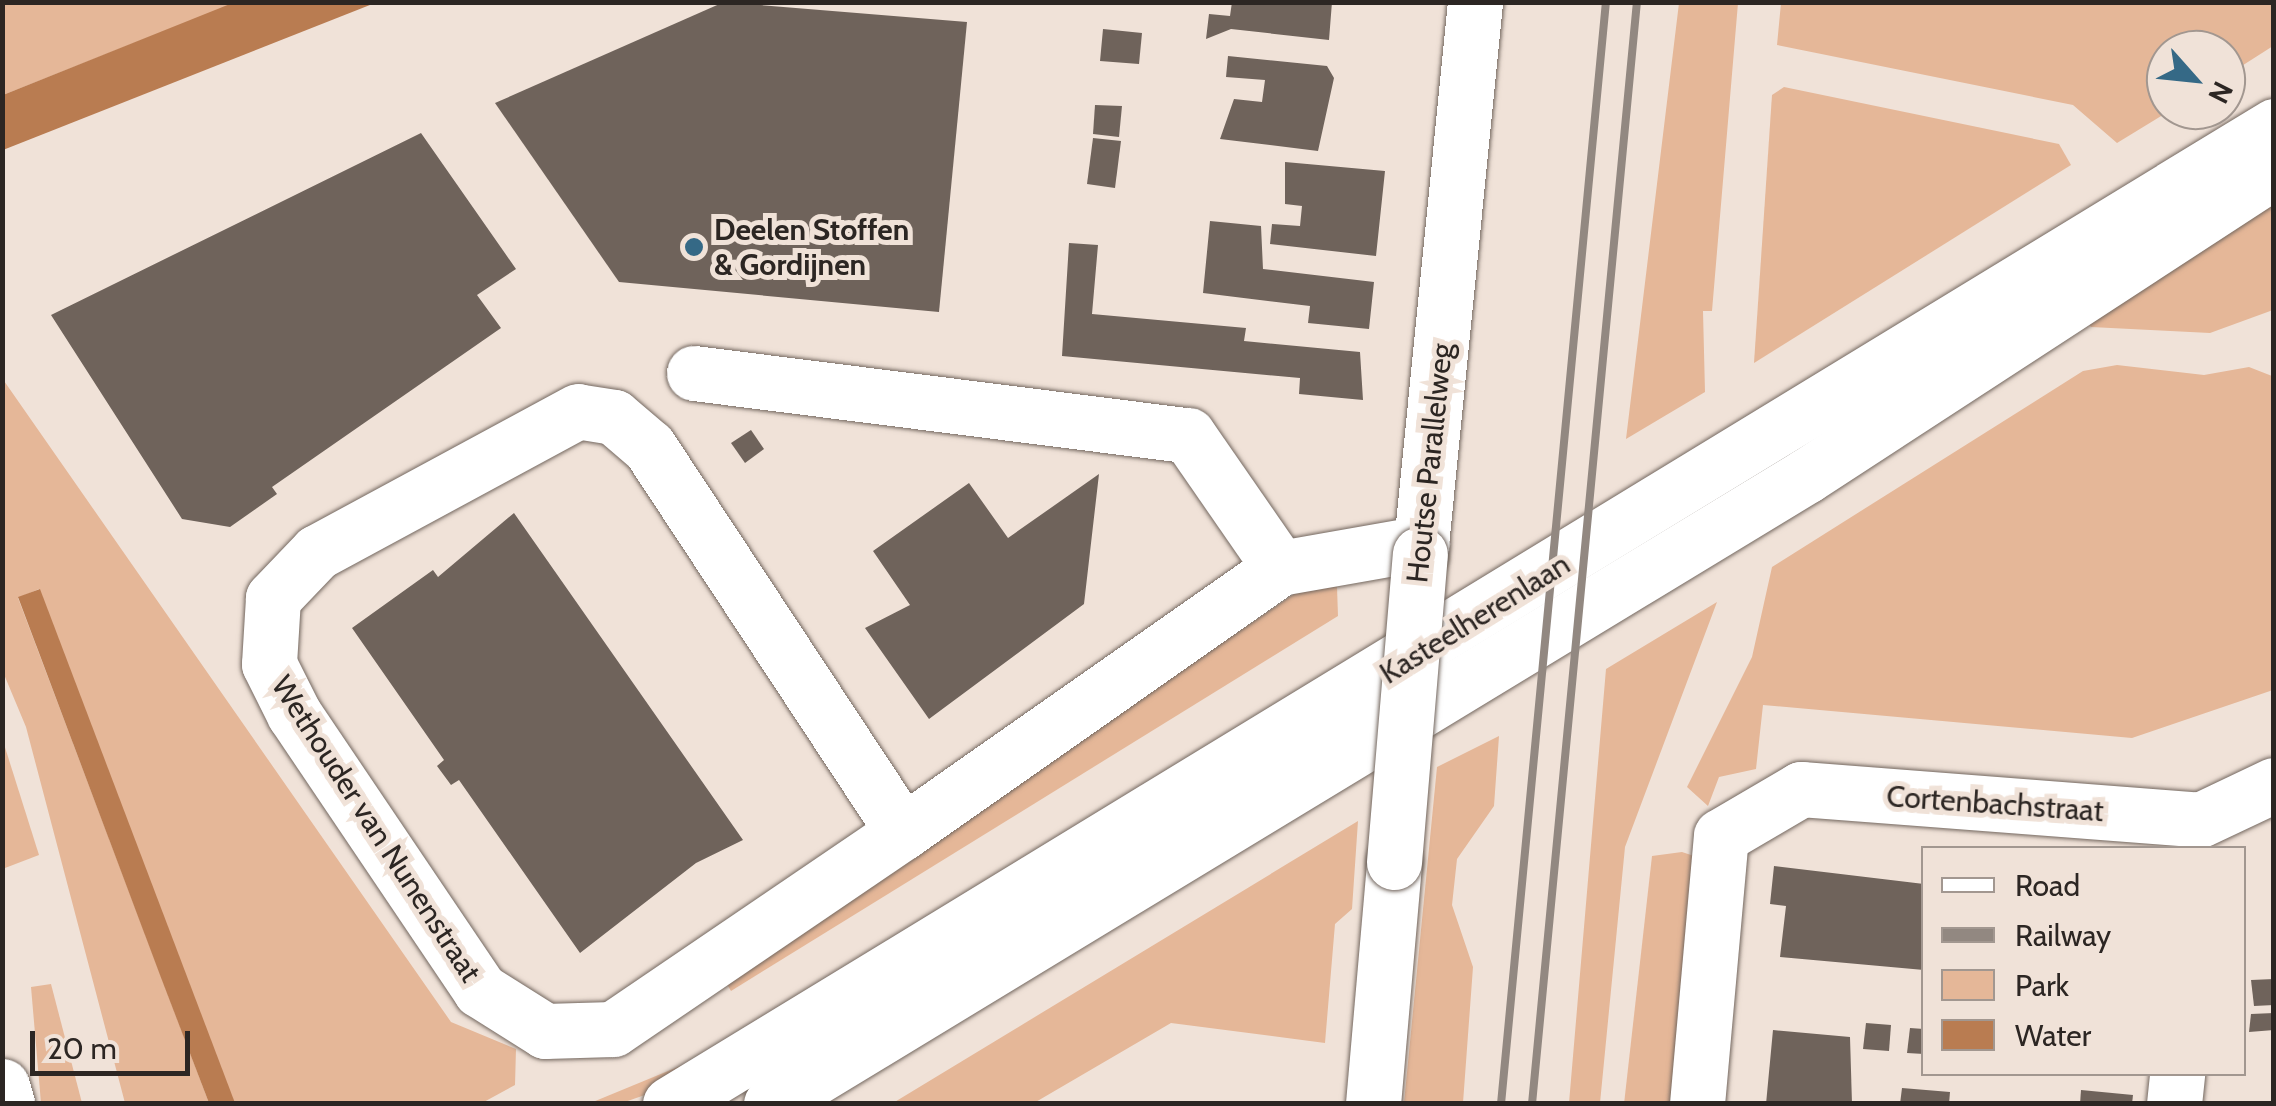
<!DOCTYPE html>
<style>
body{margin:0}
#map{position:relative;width:2276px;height:1106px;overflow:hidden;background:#f0e2d8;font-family:Cabin,sans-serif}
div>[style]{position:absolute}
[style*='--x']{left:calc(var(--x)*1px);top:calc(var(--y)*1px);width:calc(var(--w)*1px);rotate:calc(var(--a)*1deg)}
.green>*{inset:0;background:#e5b798}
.water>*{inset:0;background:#b97c51}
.building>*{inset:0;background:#6f635b}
.roads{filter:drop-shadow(0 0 2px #73675f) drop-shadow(0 0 2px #73675f)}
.minor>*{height:55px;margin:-27.5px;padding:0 27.5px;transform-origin:27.5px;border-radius:27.5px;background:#fff}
.major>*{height:55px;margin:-27.5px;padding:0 27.5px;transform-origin:27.5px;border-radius:27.5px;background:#fff}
.rail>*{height:8px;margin:-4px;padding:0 4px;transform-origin:4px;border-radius:4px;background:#928881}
.bridges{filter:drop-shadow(0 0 2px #73675f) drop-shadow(0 0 2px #73675f)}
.minor-bridge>*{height:55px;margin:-27.5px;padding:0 27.5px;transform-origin:27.5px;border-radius:27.5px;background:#fff}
.dots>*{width:28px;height:28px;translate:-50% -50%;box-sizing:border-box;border:5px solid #f0e2d8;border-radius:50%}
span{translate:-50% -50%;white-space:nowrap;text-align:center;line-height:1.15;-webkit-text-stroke:10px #f0e2d8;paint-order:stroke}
.poi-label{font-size:30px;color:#2c2623;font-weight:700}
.left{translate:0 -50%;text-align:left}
.street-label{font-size:30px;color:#2c2623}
.frame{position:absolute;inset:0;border:5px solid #2c2623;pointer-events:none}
.legend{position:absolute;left:1921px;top:846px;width:325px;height:230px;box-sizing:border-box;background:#f0e2d8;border:2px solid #a29790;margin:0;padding:12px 18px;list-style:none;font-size:30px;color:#2c2623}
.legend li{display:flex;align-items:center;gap:20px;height:50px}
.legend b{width:50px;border:2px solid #a29790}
.north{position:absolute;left:2146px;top:30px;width:100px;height:100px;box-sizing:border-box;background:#f0e2d8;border:2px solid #a29790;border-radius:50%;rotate:117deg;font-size:28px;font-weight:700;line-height:40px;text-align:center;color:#2c2623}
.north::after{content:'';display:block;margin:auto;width:35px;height:45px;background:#356986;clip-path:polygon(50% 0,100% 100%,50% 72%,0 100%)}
.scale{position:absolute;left:30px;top:1031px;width:160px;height:45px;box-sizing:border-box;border:5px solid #2c2623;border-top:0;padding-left:12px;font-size:30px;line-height:35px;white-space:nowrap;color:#2c2623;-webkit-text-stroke:8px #f0e2d8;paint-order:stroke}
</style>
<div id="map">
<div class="green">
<div style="clip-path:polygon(3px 2px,235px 2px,235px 3px,3px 95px)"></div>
<div style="clip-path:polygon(1679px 3px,1738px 3px,1712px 311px,1703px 311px,1705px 392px,1626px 439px)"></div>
<div style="clip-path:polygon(1781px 3px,2273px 3px,2273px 46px,2226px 76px,2226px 50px,2166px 50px,2171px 110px,2117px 143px,2073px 105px,1777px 45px)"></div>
<div style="clip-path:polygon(1784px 87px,2059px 144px,2071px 165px,1754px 363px,1772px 95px)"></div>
<div style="clip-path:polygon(2273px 194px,2273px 310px,2210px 333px,2091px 327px,2085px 319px)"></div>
<div style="clip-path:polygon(2117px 365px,2204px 375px,2249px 367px,2272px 376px,2273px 690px,2132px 738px,1763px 705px,1756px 769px,1719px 777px,1708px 806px,1687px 787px,1752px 657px,1772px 567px,2083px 371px)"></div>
<div style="clip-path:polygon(2px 378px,451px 1022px,516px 1049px,515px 1085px,482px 1103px,234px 1103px,39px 589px,18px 598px,209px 1103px,125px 1103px,26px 727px,3px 672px)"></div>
<div style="clip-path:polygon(1337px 587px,1338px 616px,731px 991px,725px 981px,1303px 588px)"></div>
<div style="clip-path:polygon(1717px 602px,1625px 847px,1600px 1103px,1569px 1103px,1606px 669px)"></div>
<div style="clip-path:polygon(1499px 736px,1494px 806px,1457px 859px,1452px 905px,1473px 967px,1463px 1103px,1404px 1103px,1437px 767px)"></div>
<div style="clip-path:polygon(3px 741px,39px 855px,5px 868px,2px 863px)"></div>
<div style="clip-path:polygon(1358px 821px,1352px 909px,1335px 924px,1325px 1043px,1171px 1023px,1034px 1103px,893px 1103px)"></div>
<div style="clip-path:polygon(1682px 852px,1694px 856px,1678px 1103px,1624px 1104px,1652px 856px)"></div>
<div style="clip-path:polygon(51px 984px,82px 1103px,41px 1103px,31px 987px)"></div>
<div style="clip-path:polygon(702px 1057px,679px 1083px,622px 1103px,588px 1104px)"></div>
</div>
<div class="water">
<div style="clip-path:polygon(235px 2px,375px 3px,3px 150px,3px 95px)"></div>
<div style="clip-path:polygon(40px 589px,235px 1103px,209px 1103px,160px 975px,18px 597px)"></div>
</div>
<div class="building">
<div style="clip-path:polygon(724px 2px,967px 22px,939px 312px,619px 282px,495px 103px)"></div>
<div style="clip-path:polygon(1232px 2px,1332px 2px,1329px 40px,1231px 29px,1206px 39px,1209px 14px,1230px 16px)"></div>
<div style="clip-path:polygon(1103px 29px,1142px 33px,1139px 64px,1100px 61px)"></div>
<div style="clip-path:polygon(1228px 56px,1327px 66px,1334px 78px,1318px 151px,1220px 139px,1234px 99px,1262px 102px,1265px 80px,1226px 77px)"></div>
<div style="clip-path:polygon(1095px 105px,1122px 106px,1119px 137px,1093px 134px)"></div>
<div style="clip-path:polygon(421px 133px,516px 269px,477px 295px,501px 328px,272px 487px,277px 494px,230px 527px,182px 519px,51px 315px)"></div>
<div style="clip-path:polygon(1093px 138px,1121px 141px,1115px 188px,1087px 184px)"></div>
<div style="clip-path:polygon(1285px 162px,1385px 171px,1376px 256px,1270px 244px,1272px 224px,1300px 226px,1302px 206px,1285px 204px)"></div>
<div style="clip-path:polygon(1210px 221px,1261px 226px,1263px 269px,1374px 282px,1369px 329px,1308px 323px,1310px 306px,1203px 293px)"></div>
<div style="clip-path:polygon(1069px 243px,1098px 245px,1092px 314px,1246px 328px,1244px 341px,1360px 352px,1363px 400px,1299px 394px,1300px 378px,1062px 356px)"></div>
<div style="clip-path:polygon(751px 430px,764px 449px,745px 463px,731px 443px)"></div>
<div style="clip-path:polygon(1099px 474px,1084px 604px,929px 719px,865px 628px,910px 605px,873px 551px,969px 483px,1008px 538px)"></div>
<div style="clip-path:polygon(514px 513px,743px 840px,696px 863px,580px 953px,459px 780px,451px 785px,437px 766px,444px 760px,352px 628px,433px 570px,438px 577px)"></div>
<div style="clip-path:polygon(1774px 866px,1924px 884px,1924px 970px,1780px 957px,1786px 906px,1770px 904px)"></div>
<div style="clip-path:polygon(2274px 979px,2274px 1005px,2254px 1006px,2251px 980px)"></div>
<div style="clip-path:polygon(2274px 1013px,2274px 1030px,2249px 1032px,2251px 1014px)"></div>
<div style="clip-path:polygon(1866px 1023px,1891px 1025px,1889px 1051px,1863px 1049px)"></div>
<div style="clip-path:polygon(1910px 1028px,1924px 1029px,1924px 1054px,1907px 1053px)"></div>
<div style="clip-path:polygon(1773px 1030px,1850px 1037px,1852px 1104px,1766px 1104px)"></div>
<div style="clip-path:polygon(1902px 1088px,1950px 1092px,1949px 1104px,1900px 1104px)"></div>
<div style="clip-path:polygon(2081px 1090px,2133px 1095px,2132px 1104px,2080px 1104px)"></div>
</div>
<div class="roads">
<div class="minor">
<div style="--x:694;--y:373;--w:498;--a:7.2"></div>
<div style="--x:1188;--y:435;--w:162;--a:55.3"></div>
<div style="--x:1420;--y:554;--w:555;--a:-84.31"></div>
<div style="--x:903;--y:832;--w:461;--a:-123.4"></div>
<div style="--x:649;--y:447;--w:46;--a:-139.4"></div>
<div style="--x:614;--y:417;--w:36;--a:-171"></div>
<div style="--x:578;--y:411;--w:297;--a:151.6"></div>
<div style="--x:317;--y:552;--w:64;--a:133.7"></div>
<div style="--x:273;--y:598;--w:66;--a:93.5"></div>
<div style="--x:269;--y:664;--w:56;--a:63.4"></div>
<div style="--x:294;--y:714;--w:333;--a:56"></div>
<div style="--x:480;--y:990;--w:77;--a:32.2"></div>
<div style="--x:545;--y:1031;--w:68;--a:-1.7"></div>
<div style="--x:613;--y:1029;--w:351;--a:-34.2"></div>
<div style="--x:903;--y:832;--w:460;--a:-35"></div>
<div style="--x:1280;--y:568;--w:144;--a:-10"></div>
<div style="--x:1373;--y:1104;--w:243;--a:-85"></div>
<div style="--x:1697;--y:1104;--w:269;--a:-84.9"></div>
<div style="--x:1721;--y:836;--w:93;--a:-30.4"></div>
<div style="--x:1801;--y:789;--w:400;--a:4.4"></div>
<div style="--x:2200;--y:820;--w:82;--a:-25.3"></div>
<div style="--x:2174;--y:1104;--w:30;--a:-84"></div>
</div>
<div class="major">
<div style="--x:2;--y:1086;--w:19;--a:74"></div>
<div style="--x:670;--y:1104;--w:1879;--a:-31.37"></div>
<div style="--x:771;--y:1104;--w:1211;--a:-31.25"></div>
<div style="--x:1806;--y:476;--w:559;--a:-33.09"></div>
</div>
</div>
<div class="rail">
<div style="--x:1501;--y:1104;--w:1107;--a:-84.56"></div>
<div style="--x:1532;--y:1104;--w:1107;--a:-84.56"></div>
</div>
<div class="bridges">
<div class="minor-bridge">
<div style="--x:1394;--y:862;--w:309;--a:-85.2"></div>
</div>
</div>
<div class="dots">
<div style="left:694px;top:247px;background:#356986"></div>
</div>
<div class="poi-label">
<span class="left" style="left:714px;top:247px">Deelen Stoffen<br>&amp; Gordijnen</span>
</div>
<div class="street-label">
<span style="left:1430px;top:463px;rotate:-84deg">Houtse Parallelweg</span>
<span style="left:1475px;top:619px;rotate:-32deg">Kasteelherenlaan</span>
<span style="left:1995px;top:804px;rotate:4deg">Cortenbachstraat</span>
<span style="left:376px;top:829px;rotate:57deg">Wethouder van Nunenstraat</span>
</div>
<div class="frame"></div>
<ul class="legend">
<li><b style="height:12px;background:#fff"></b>Road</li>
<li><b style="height:12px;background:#928881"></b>Railway</li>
<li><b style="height:28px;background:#e5b798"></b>Park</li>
<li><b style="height:28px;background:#b97c51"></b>Water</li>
</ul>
<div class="north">N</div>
<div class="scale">20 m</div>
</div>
